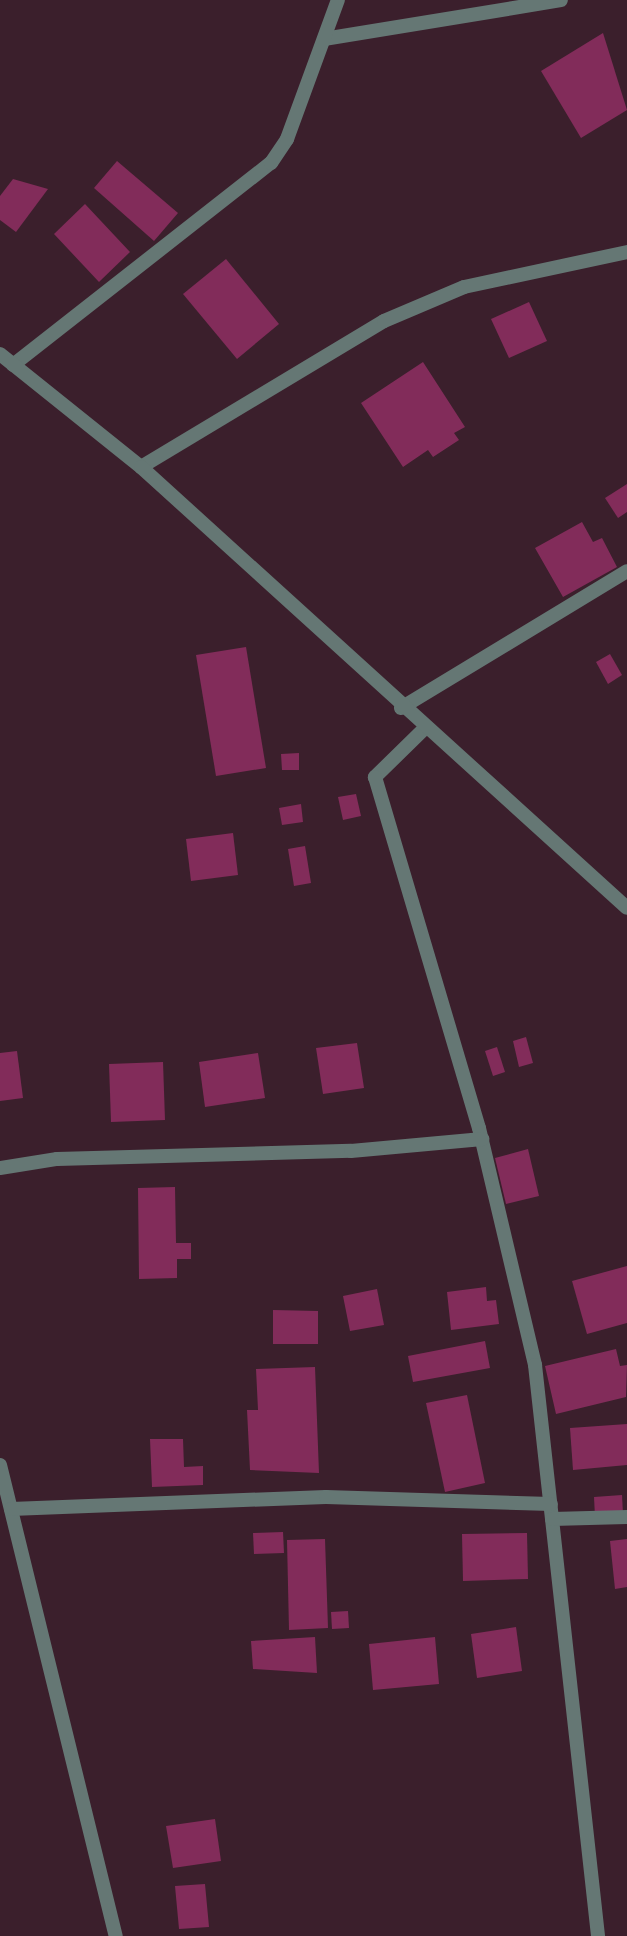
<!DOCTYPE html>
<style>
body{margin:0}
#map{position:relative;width:627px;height:1936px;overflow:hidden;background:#3b1f2c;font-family:"Playfair Display",serif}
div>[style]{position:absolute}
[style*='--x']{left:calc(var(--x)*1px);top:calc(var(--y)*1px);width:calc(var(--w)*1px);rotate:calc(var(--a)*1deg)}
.building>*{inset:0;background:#822c5a}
.minor>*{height:14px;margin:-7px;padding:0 7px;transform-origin:7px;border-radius:7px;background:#657774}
.tertiary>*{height:14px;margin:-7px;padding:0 7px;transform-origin:7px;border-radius:7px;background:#657774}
span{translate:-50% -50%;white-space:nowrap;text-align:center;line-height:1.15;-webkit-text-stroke:5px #301522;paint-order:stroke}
</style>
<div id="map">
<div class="building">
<div style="clip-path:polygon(603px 33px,627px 110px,581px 138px,541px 71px)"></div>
<div style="clip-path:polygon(117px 161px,178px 213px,154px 241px,94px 188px)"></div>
<div style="clip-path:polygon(13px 179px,48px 189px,16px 232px,0 220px,0 196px)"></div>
<div style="clip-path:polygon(85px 204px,130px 252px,99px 282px,54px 234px)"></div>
<div style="clip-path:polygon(226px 259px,279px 324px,237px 359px,183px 294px)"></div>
<div style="clip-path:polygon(529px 302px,547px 341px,509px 358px,491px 319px)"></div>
<div style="clip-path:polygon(423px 362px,465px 427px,454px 433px,459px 440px,433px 457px,428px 450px,403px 467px,361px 403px)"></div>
<div style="clip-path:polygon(627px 484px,627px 512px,618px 518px,605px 498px)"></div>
<div style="clip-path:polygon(582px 522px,593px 542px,602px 538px,617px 567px,563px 597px,535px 548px)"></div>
<div style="clip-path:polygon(246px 647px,266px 768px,216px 776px,196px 655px)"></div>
<div style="clip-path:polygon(610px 654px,622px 675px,608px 684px,596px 662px)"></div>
<div style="clip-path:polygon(299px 753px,299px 770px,282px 770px,281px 754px)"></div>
<div style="clip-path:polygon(356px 794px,361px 816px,343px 820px,338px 797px)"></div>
<div style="clip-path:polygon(301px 804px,303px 822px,282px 825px,279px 808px)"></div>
<div style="clip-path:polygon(233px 833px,238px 875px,191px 881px,186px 839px)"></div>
<div style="clip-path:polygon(305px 846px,311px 883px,294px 886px,288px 849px)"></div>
<div style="clip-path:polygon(526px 1037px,533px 1063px,519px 1067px,513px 1041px)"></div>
<div style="clip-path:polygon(357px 1043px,364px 1088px,323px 1094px,316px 1048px)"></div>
<div style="clip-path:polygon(497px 1047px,505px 1072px,493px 1076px,485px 1051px)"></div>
<div style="clip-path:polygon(17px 1051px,23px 1098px,0 1101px,0 1053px)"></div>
<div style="clip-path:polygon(258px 1053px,265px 1098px,205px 1107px,199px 1062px)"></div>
<div style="clip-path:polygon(163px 1062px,165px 1120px,111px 1122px,109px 1064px)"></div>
<div style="clip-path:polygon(528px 1149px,539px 1196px,506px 1204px,495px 1158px)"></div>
<div style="clip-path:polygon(175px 1187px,176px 1243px,191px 1243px,191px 1259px,177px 1259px,177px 1278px,139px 1279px,138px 1188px)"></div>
<div style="clip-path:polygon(627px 1266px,627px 1323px,587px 1334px,572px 1281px)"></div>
<div style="clip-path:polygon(486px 1287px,487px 1301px,496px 1300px,499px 1324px,451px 1330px,447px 1292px)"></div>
<div style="clip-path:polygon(377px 1289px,384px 1325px,350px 1331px,343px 1296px)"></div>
<div style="clip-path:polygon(273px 1310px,318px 1311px,318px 1344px,273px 1344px)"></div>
<div style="clip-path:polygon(485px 1341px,490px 1368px,413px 1382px,408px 1356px)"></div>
<div style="clip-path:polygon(616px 1349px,620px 1366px,627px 1365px,626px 1397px,556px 1414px,545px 1366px)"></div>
<div style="clip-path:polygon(315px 1367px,319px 1473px,250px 1470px,247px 1410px,258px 1410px,256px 1369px)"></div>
<div style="clip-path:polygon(467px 1395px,485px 1483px,445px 1492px,426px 1403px)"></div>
<div style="clip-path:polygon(627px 1424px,627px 1465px,573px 1470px,570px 1428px)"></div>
<div style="clip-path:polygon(150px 1439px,183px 1439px,184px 1467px,203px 1466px,203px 1485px,152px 1487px)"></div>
<div style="clip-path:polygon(622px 1495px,623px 1514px,595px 1517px,594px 1497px)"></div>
<div style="clip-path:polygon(283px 1532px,284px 1553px,254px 1554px,253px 1533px)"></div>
<div style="clip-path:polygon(527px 1533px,528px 1579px,463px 1581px,462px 1534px)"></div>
<div style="clip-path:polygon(325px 1539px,328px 1628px,289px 1630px,287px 1540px)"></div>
<div style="clip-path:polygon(627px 1539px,627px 1587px,615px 1589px,610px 1541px)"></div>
<div style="clip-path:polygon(348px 1611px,349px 1628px,332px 1629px,331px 1612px)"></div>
<div style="clip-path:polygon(516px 1627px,522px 1671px,477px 1678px,471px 1634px)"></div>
<div style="clip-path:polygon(315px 1637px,317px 1673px,253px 1669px,251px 1641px)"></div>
<div style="clip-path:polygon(435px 1637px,439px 1684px,373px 1690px,369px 1644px)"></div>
<div style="clip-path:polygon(215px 1819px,221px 1861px,173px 1868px,166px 1826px)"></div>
<div style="clip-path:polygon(205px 1884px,209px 1927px,179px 1929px,175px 1886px)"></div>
</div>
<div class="minor">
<div style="--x:324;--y:39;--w:240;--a:-9.3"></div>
<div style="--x:13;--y:365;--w:328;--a:-38.1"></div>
<div style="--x:271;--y:163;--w:29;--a:-56"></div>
<div style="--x:287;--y:139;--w:148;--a:-69.9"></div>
<div style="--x:141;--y:467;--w:283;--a:-31"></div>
<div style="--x:384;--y:321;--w:87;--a:-23"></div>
<div style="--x:464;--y:287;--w:167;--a:-12.1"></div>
<div style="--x:401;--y:708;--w:264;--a:-31.2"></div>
<div style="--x:424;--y:729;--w:69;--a:135.6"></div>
<div style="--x:375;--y:777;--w:366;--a:73.5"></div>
<div style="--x:479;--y:1128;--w:244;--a:76.7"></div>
<div style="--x:535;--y:1365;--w:574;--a:83.7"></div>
<div style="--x:0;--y:1168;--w:58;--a:-9"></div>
<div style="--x:57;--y:1159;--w:294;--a:-1.6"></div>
<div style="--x:351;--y:1151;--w:132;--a:-5.2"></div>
<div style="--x:0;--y:1465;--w:485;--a:76.2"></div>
<div style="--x:11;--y:1509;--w:315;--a:-2.2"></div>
<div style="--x:326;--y:1497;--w:225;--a:1.8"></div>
<div style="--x:552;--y:1519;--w:75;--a:-1.5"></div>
</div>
<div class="tertiary">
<div style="--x:0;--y:354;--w:181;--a:38.7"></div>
<div style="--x:141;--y:467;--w:656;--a:42.22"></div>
</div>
</div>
